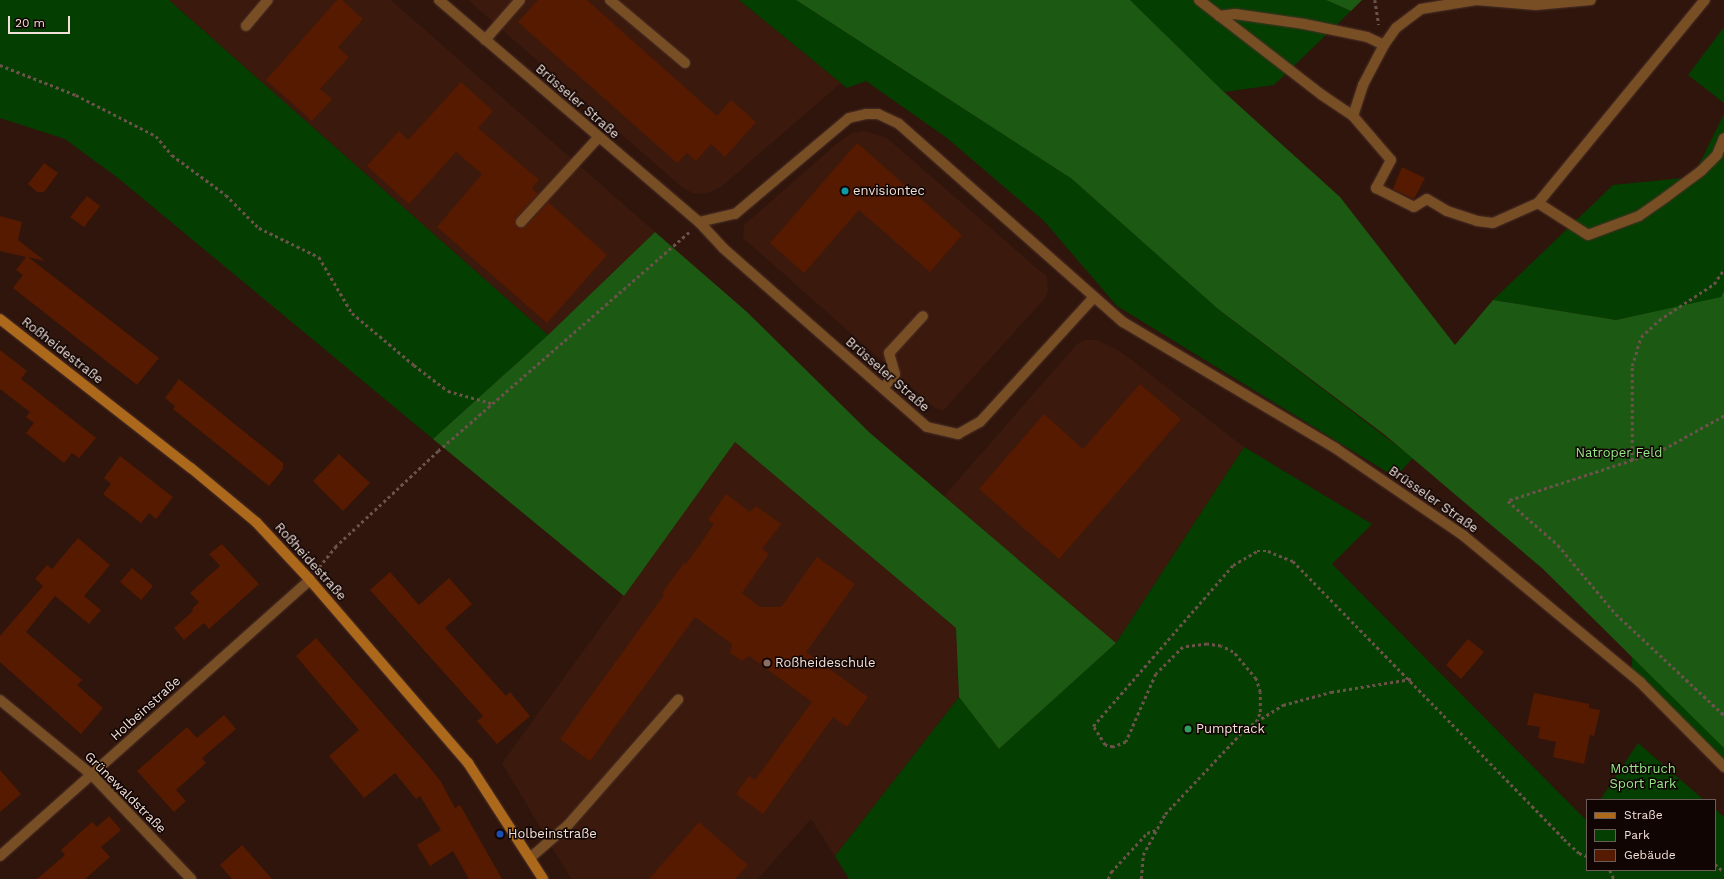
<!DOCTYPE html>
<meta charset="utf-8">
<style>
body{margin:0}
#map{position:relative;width:1724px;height:879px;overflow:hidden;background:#30150c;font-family:"Work Sans",sans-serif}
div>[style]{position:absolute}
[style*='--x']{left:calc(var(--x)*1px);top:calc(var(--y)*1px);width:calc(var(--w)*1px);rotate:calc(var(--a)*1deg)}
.built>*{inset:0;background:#3b190d}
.green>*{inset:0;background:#043e00}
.forest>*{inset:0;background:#1c5912}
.building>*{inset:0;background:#561a01}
.path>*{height:2.5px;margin-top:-1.25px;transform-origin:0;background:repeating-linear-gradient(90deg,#6b534b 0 3px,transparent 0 6px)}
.roads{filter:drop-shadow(0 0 1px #4b3129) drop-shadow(0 0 1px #4b3129)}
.lane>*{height:10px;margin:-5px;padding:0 5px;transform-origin:5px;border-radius:5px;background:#784e24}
.street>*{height:10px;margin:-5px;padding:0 5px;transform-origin:5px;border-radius:5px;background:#784e24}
.secondary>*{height:10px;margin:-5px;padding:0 5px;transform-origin:5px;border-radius:5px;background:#ac681b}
.dots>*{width:11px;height:11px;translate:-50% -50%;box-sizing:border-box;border:2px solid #100503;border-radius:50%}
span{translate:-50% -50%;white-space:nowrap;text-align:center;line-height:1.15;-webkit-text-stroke:3px #100503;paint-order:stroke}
.street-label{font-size:13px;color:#f2dfd8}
.poi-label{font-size:13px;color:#f2dfd8}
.left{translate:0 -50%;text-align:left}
.park-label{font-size:13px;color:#95e789}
.legend{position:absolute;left:1586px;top:799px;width:130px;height:72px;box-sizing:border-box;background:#100503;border:1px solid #6a5c58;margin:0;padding:5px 7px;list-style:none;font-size:12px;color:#f2dfd8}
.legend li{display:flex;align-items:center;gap:8px;height:20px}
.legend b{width:20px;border:1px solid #6a5c58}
.scale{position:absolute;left:8px;top:16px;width:62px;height:18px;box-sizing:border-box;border:2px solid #f2dfd8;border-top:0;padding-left:5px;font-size:12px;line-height:14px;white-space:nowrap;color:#f2dfd8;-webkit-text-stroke:3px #100503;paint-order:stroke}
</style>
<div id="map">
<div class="built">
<div style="clip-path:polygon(169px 0,391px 0,655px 232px,548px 335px)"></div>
<div style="clip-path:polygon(468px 0,739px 0,841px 83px,721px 187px,705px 194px,693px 193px,684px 189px)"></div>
<div style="clip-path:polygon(865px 131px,887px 138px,1047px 277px,1048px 291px,1046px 297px,943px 411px,935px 408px,743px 238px,744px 225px,835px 145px,852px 133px)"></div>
<div style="clip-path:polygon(1085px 340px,1096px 340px,1120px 351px,1244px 447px,1116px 643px,944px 496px,1077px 344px)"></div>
<div style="clip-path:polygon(735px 442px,956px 628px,959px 697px,835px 856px,811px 819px,758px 879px,571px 879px,502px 763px)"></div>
</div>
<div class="green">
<div style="clip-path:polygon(0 0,169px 0,548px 335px,433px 439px,118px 178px,65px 139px,0 118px)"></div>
<div style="clip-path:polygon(739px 0,796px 0,1072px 179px,1218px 309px,1413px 458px,1395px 477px,1117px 306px,1044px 221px,947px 138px,866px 81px,847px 88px)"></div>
<div style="clip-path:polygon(1130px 0,1326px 0,1351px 11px,1274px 85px,1224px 92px)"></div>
<div style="clip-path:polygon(1724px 27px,1724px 103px,1688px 75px)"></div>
<div style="clip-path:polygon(1724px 114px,1724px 762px,1631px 677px,1633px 644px,1711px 300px,1616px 320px,1493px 300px,1613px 185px,1693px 177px)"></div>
<div style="clip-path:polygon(1244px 447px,1372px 524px,1332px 564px,1587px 821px,1587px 870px,1715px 870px,1715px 809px,1724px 817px,1724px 879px,849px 879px,835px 856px,959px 697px,999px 749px,1116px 643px)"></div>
<div style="clip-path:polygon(1638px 743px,1704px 800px,1600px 800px)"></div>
</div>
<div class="forest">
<div style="clip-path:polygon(796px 0,1130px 0,1224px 92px,1340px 197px,1455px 345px,1493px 300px,1616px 320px,1721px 297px,1724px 291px,1724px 748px,1543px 569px,1385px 435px,1218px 309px,1072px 179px)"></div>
<div style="clip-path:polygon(1326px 0,1362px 0,1351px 11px)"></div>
<div style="clip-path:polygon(655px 232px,747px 312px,870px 433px,1116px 643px,999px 749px,959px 697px,956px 628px,735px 442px,624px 596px,433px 439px,548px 335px)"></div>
</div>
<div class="building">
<div style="clip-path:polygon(337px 0,342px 0,363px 19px,338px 47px,349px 57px,320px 89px,332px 99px,312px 121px,266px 80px)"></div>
<div style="clip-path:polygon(538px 0,587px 0,717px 116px,731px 100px,756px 122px,725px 157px,711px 144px,696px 161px,687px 153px,677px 163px,518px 22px)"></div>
<div style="clip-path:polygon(461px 82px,493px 111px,478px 128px,539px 180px,532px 188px,538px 194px,516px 218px,516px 226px,525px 227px,548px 202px,607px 255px,547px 323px,437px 227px,482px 174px,456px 152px,409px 204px,367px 166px,399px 131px,408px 140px)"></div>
<div style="clip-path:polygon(857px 143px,962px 235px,930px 272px,859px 210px,804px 273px,770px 243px)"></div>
<div style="clip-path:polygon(44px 163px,58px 173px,44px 192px,37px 192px,28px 184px)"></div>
<div style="clip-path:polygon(1402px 167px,1425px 178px,1414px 199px,1393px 189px)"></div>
<div style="clip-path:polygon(87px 196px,100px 206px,84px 227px,70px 217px)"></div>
<div style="clip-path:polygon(0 216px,22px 222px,18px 240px,45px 261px,28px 257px,159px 358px,137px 385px,13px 288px,23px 275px,16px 270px,26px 257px,0 251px)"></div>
<div style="clip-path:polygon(0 350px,27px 371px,21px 379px,96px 438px,79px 458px,72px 453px,64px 463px,26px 433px,34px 423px,26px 417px,30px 412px,0 389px)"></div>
<div style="clip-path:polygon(179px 379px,283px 463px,283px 469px,269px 486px,173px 409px,175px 406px,165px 398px)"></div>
<div style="clip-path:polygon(1140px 384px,1181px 419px,1059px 559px,979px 489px,1044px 414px,1083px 449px)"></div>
<div style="clip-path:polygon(339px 454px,370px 483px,343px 511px,313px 481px)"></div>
<div style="clip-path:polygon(120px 456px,173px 497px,156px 519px,149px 513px,141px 523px,103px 494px,111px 484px,104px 478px)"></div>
<div style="clip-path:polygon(726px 494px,750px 512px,756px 506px,781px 524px,762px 549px,769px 554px,742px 593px,760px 607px,781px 607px,817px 557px,855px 584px,806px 652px,868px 697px,847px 727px,833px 717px,763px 814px,736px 794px,749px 776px,755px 780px,812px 702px,749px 656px,742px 661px,730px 653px,732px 644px,695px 617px,590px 761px,560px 739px,664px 595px,662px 593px,684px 563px,686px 564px,714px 524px,708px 520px)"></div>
<div style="clip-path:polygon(78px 538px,110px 565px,84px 596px,101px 610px,89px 624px,55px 596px,26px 632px,82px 680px,77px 685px,103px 708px,81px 734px,0 662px,0 636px,43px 586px,35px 579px,47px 565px,52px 569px)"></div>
<div style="clip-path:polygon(222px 544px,259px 584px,209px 629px,204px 623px,184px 640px,174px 628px,193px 611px,192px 609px,199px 602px,190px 593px,220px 566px,209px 554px)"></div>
<div style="clip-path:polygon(132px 568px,153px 586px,141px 600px,120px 582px)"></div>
<div style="clip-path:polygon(390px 572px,419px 605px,449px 578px,472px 604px,445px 628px,506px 696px,510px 692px,530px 716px,497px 744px,477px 721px,483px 716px,370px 590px)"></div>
<div style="clip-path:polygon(316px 638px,426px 763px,441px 782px,455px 808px,460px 805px,502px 879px,469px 879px,453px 851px,430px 866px,417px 845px,441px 830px,420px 796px,416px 799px,395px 773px,364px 798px,329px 756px,359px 730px,296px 656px)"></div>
<div style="clip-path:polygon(1468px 639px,1484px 652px,1461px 679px,1446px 665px)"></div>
<div style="clip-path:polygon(1534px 693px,1589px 704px,1589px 708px,1600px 710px,1594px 736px,1590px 735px,1584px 764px,1553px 757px,1556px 742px,1538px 738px,1540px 727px,1527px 725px)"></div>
<div style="clip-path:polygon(224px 715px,236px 729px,202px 758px,206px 763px,176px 790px,186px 801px,174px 812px,137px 771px,187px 727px,197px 738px)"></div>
<div style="clip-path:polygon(0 770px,21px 794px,0 812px)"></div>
<div style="clip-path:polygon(109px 816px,121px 830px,101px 847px,110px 857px,85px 879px,37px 879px,65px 855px,61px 850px,92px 822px,97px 827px)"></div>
<div style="clip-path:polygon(699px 822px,748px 865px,735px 879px,649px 879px)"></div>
<div style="clip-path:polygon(242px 845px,272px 879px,232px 879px,220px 865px)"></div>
</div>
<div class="path">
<div style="--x:1375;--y:0;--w:25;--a:81"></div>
<div style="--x:0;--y:65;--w:82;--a:21.5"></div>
<div style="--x:76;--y:95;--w:90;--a:27.1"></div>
<div style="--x:156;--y:136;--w:25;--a:50"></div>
<div style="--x:172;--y:155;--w:67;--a:36.5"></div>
<div style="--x:226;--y:195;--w:47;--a:45"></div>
<div style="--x:259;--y:228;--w:67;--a:25.8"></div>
<div style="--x:319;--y:257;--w:65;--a:59.5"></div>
<div style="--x:352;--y:313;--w:81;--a:40"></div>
<div style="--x:414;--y:365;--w:43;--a:37.4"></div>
<div style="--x:448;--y:391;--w:45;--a:15.6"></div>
<div style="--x:1724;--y:416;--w:72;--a:150.9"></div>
<div style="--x:1661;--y:451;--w:161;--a:161.9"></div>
<div style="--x:1508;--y:501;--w:67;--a:41.3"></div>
<div style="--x:1558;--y:545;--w:90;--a:50"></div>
<div style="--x:1616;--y:614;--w:148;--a:43.1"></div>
<div style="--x:1632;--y:461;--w:95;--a:-90"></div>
<div style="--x:1632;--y:366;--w:30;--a:-73"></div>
<div style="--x:1641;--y:337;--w:25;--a:-43"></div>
<div style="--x:1659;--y:320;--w:66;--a:-33.2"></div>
<div style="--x:1714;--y:284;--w:18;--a:-56"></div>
<div style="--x:319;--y:567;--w:26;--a:-51"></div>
<div style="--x:335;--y:547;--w:141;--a:-43"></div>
<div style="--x:438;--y:451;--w:333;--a:-41.1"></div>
<div style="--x:1256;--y:722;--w:11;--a:-68"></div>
<div style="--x:1260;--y:712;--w:20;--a:-90"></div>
<div style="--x:1260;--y:692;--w:14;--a:-107"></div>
<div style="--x:1256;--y:679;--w:35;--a:-130"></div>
<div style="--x:1233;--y:652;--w:13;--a:-153"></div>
<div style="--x:1221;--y:646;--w:14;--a:-172"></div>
<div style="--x:1207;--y:644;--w:24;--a:173"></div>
<div style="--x:1183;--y:647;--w:38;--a:135"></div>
<div style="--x:1156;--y:674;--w:74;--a:113.8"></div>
<div style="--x:1126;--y:742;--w:14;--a:159"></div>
<div style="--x:1113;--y:747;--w:8;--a:-166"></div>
<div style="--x:1105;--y:745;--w:22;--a:-122"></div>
<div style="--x:1093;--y:726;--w:213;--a:-49"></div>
<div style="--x:1233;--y:565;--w:28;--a:-30"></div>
<div style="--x:1257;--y:551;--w:11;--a:0"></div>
<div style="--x:1268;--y:551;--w:27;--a:22"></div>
<div style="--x:1293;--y:561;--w:388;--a:45.7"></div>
<div style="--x:1564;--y:839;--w:21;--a:43"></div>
<div style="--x:1579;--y:853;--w:9;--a:21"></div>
<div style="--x:1715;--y:864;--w:12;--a:42"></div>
<div style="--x:1610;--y:870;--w:10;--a:66"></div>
<div style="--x:1108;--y:879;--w:8;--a:-67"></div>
<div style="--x:1111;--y:872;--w:53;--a:-47.3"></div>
<div style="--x:1147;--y:833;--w:9;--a:-18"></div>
<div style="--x:1141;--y:879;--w:24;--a:-85"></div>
<div style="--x:1143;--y:855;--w:47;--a:-61.8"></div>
<div style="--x:1165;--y:814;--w:118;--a:-46.7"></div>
<div style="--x:1246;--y:728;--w:44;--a:-31.9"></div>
<div style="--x:1283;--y:705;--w:50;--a:-15.2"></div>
<div style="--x:1331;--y:692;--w:81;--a:-9.2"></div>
</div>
<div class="roads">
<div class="lane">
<div style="--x:610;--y:0;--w:98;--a:40"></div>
<div style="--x:1199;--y:0;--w:155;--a:37.7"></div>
<div style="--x:1322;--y:95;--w:37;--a:34"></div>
<div style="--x:1353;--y:116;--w:58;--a:49.2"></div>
<div style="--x:1391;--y:160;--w:32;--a:118"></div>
<div style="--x:1376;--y:188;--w:42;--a:26.6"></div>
<div style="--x:1414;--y:207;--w:15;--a:-32"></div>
<div style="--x:1427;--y:199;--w:23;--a:31"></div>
<div style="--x:1447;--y:211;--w:32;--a:18"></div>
<div style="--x:1477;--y:221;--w:16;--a:7"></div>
<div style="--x:1493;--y:223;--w:49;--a:-24"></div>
<div style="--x:1538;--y:203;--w:263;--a:-50.6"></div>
<div style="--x:1219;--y:16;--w:16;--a:-7"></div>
<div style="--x:1235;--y:14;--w:70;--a:8.2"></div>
<div style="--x:1304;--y:24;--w:64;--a:11.7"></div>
<div style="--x:1367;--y:37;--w:19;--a:25"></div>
<div style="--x:246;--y:26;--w:34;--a:-50"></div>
<div style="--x:485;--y:40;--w:53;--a:-48.8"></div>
<div style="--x:1353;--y:116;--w:33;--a:-72"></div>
<div style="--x:1363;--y:85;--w:45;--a:-62.3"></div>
<div style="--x:1384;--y:45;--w:21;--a:-55"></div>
<div style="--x:1396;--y:28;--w:31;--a:-37"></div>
<div style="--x:1421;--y:9;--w:56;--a:-9.3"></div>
<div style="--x:1476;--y:0;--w:60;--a:4.8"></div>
<div style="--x:1536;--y:5;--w:55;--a:-5.2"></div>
<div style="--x:1538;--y:203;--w:59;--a:32.6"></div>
<div style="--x:1588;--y:235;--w:54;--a:-20.4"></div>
<div style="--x:1639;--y:216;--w:33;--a:-35"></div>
<div style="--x:1666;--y:197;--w:44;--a:-36.6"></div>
<div style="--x:1701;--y:171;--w:23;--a:-45"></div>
<div style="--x:1717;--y:155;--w:18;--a:-68"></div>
<div style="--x:521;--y:222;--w:114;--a:-47.5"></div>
<div style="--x:883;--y:388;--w:18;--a:-49"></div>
<div style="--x:895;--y:374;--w:22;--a:-106"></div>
<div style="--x:889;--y:353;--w:50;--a:-47.4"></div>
<div style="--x:530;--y:858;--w:50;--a:-41"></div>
<div style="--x:568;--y:825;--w:167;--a:-48.7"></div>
</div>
<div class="street">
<div style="--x:439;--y:0;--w:342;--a:40.5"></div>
<div style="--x:699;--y:222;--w:35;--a:47"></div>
<div style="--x:723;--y:248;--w:271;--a:41.3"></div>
<div style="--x:927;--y:427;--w:32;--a:13"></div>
<div style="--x:958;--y:434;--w:25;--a:-29"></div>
<div style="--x:980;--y:422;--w:169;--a:-47.6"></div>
<div style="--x:699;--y:222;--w:37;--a:-13"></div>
<div style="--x:735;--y:214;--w:149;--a:-40.1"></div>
<div style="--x:849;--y:118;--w:17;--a:-13"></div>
<div style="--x:866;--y:114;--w:12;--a:0"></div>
<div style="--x:878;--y:114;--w:23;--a:25"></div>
<div style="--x:899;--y:124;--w:299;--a:41.5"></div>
<div style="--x:1123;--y:322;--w:247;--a:30.7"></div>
<div style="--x:1335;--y:448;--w:156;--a:34.3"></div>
<div style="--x:1464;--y:536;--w:229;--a:39.7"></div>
<div style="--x:1640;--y:682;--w:120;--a:45.3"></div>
<div style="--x:0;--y:700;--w:119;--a:39.2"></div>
<div style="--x:92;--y:775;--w:144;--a:46.4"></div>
<div style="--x:0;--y:856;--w:415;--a:-41.7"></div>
</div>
<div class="secondary">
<div style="--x:0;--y:319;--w:242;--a:38"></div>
<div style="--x:191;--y:468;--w:85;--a:39.7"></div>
<div style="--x:256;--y:522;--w:79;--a:47"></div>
<div style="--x:310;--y:580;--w:242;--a:49.2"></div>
<div style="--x:468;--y:763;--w:138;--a:57.1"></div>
</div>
</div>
<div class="dots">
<div style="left:845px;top:191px;background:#0f9aa8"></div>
<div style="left:767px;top:663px;background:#8d6e63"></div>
<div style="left:1188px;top:729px;background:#2e9e5b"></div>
<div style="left:500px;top:834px;background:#1a4fb4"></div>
</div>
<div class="street-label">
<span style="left:577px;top:102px;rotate:41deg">Brüsseler Straße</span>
<span style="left:62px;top:351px;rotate:38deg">Roßheidestraße</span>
<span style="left:887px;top:375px;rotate:41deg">Brüsseler Straße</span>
<span style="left:1433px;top:500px;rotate:35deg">Brüsseler Straße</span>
<span style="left:310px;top:562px;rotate:48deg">Roßheidestraße</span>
<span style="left:146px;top:709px;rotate:-42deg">Holbeinstraße</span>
<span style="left:125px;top:793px;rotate:45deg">Grünewaldstraße</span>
</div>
<div class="poi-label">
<span class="left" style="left:853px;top:191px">envisiontec</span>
<span class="left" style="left:775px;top:663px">Roßheideschule</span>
<span class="left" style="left:1196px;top:729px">Pumptrack</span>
<span class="left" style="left:508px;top:834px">Holbeinstraße</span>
</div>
<div class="park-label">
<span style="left:1619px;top:453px">Natroper Feld</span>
<span style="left:1643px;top:777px">Mottbruch<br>Sport Park</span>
</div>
<ul class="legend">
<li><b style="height:5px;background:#ac681b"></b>Straße</li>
<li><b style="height:11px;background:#043e00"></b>Park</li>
<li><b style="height:11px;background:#561a01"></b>Gebäude</li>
</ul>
<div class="scale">20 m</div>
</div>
